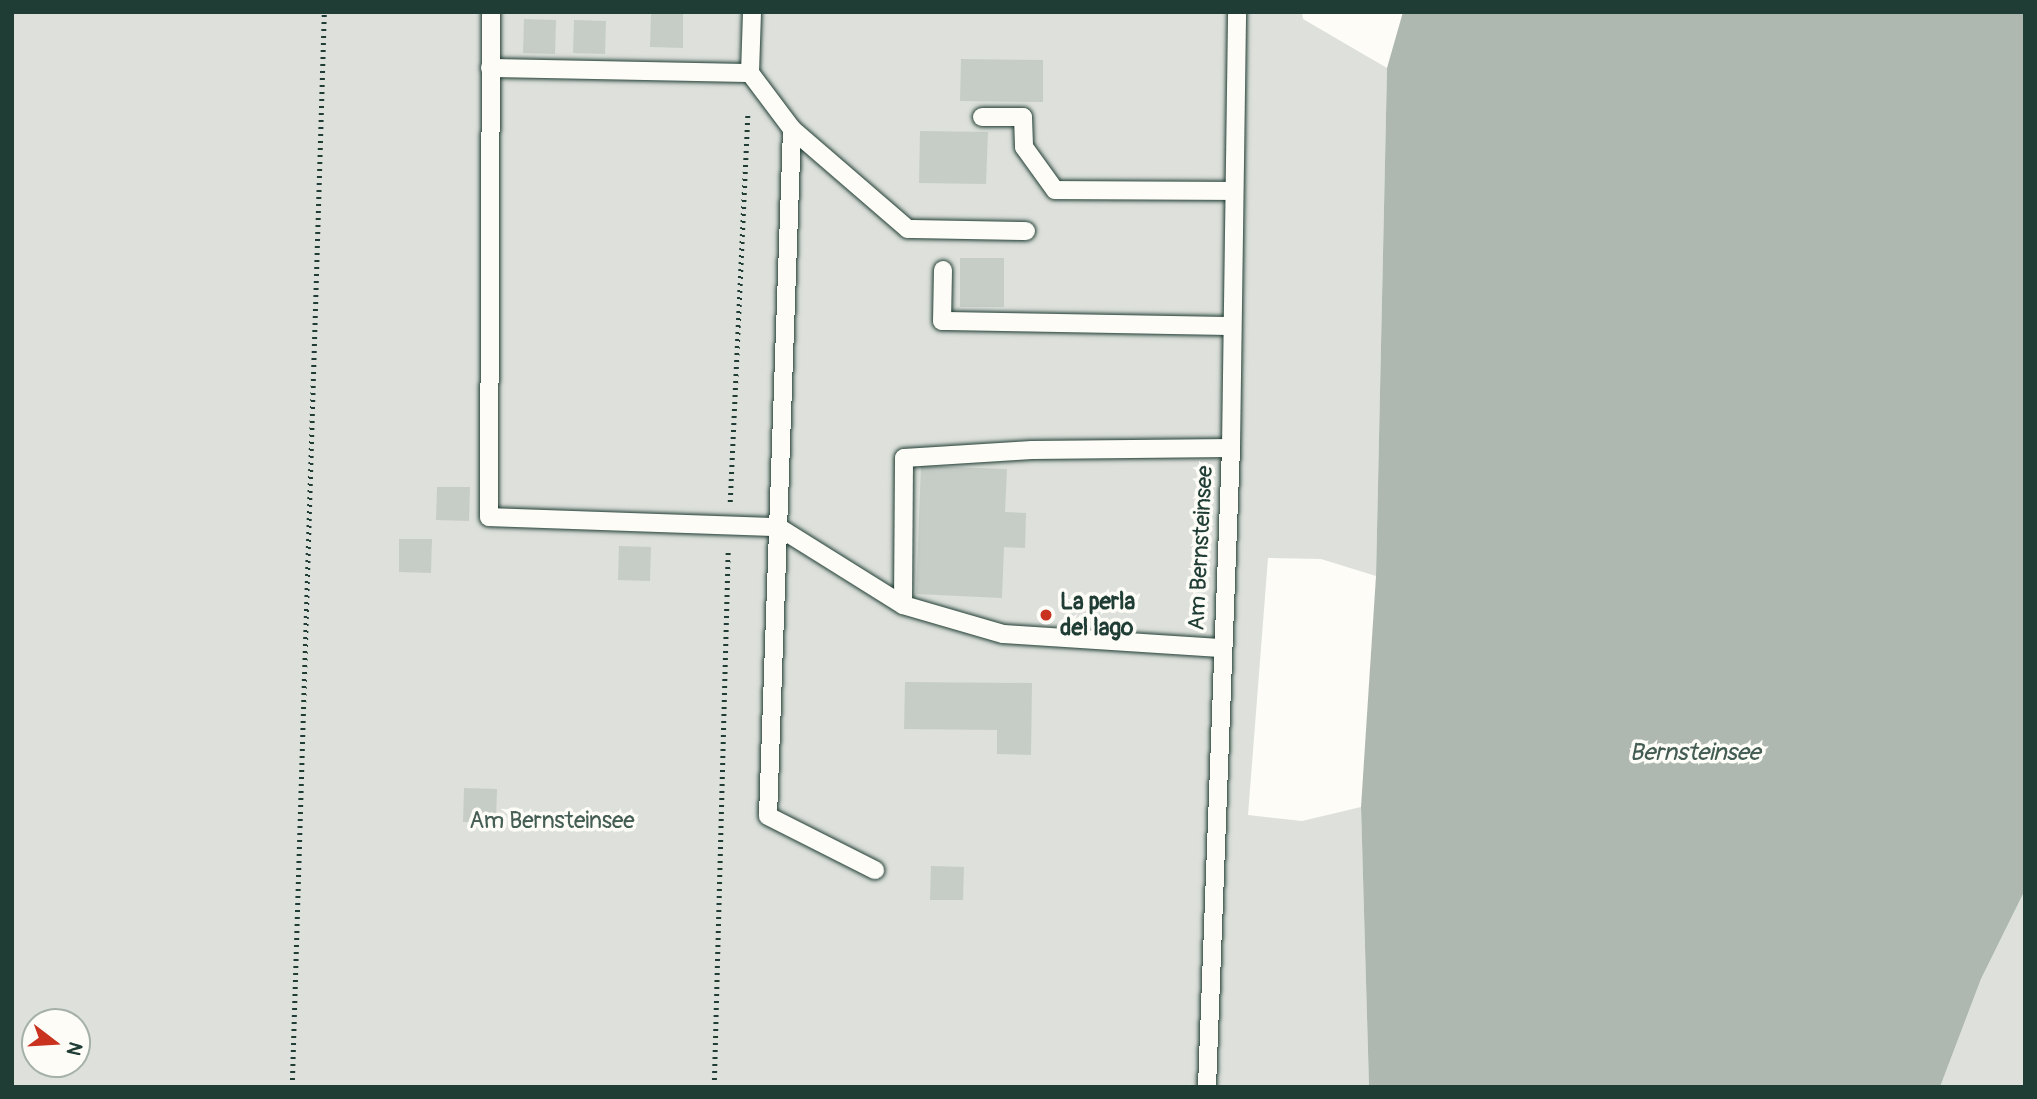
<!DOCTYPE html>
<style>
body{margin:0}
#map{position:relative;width:2037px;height:1099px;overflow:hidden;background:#fdfcf7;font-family:Pangolin,sans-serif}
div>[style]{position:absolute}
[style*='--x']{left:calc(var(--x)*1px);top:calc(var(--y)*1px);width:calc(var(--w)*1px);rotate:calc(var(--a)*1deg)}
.green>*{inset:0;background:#dde0db}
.water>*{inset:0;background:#aeb8b1}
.building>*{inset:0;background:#c6cdc7}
.path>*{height:4.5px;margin-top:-2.25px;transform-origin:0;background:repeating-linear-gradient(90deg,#1f3d34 0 2px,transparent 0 7px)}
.roads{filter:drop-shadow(0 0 2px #1f3d34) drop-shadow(0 0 2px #1f3d34)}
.lane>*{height:18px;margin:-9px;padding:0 9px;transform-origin:9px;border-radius:9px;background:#fdfcf7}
.dots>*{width:19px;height:19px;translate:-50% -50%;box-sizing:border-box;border:4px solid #fdfcf7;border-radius:50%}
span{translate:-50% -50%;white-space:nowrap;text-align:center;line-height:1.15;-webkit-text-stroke:7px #fdfcf7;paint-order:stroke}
.street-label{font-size:23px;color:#1f3d34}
.poi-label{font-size:23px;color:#1f3d34;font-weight:700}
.left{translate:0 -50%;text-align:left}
.park-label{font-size:23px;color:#455e55}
.water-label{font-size:24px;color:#435c53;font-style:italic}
.frame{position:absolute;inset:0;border:14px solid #1f3d34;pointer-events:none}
.north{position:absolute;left:21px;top:1008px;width:70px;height:70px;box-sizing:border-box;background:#fdfcf7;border:2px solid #a4b0a9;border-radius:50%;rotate:107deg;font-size:19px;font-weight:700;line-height:28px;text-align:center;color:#1f3d34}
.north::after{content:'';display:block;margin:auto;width:24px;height:32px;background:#c8321e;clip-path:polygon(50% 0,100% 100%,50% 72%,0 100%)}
</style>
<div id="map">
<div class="green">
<div style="clip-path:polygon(evenodd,12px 12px,1302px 12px,1303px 19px,1387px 68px,1376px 576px,1321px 559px,1268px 558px,1248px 815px,1302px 821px,1361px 807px,1369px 1087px,12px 1087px,12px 12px,35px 1022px,77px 1022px,77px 1064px,35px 1064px,35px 1022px)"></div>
<div style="clip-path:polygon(2025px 890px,2025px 1087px,1940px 1087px,1981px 979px)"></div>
</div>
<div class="water">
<div style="clip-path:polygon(1403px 12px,2025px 12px,2025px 890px,1981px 979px,1940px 1087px,1369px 1087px,1361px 807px,1376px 576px,1387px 68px)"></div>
</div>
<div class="building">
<div style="clip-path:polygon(651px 13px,683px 14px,683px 48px,650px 47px)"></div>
<div style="clip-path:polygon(524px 19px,556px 20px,555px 54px,523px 53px)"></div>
<div style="clip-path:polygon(574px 20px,606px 21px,605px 54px,573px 53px)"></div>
<div style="clip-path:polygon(961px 59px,1043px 60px,1043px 102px,960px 101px)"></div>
<div style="clip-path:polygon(920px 131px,988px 132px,986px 184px,919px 183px)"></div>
<div style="clip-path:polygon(960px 258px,1004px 258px,1004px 307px,960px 307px)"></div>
<div style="clip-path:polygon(921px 466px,1007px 469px,1005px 512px,1026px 513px,1025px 548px,1004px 547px,1002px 598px,916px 594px)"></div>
<div style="clip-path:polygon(437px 487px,470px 487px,469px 521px,436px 520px)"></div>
<div style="clip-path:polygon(399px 539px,432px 539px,431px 573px,399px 572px)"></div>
<div style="clip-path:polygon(619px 546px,651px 547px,650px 581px,618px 580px)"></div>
<div style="clip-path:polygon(905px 682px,1032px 683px,1031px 755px,997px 754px,997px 730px,904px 729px)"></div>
<div style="clip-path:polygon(464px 788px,497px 789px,496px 822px,463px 822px)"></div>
<div style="clip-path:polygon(931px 866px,964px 867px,963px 900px,930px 900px)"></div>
</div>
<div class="path">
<div style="--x:730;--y:502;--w:390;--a:-87.4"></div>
<div style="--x:292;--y:1087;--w:1075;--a:-88.29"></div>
<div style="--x:714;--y:1087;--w:538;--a:-88.51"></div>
</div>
<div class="roads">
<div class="lane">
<div style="--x:491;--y:12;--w:505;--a:90.23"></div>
<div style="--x:489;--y:517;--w:289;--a:2"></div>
<div style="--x:778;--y:527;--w:147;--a:32"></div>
<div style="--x:490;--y:68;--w:260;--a:1.1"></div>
<div style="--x:750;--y:73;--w:70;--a:53.1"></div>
<div style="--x:792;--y:129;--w:153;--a:40.8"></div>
<div style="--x:908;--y:229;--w:118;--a:1"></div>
<div style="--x:750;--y:73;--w:61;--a:-88.1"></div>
<div style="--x:982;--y:117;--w:41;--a:0"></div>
<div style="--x:1023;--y:117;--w:30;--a:88"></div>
<div style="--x:1024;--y:147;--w:53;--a:54.2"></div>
<div style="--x:1055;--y:190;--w:178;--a:0.3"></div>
<div style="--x:792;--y:129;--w:687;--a:92"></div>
<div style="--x:768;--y:816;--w:120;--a:26.8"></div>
<div style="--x:943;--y:270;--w:51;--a:91.1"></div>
<div style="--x:942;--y:321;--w:290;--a:1"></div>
<div style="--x:1220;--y:648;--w:217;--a:-176.3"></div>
<div style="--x:1003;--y:634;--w:104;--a:-163.8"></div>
<div style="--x:903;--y:605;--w:147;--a:-89.6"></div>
<div style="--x:904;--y:458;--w:128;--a:-3.6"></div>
<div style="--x:1032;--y:450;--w:199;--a:-0.6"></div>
<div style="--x:1207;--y:1087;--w:639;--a:-87.85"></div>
<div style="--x:1231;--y:448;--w:436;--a:-89.2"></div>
</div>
</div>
<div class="dots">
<div style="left:1046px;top:615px;background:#c8321e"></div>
</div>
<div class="street-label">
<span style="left:1201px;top:548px;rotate:-87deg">Am Bernsteinsee</span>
</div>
<div class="poi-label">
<span class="left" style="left:1060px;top:615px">La perla<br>del lago</span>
</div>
<div class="park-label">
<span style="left:552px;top:821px">Am Bernsteinsee</span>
</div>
<div class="water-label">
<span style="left:1695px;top:753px">Bernsteinsee</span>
</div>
<div class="frame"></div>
<div class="north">N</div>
</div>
